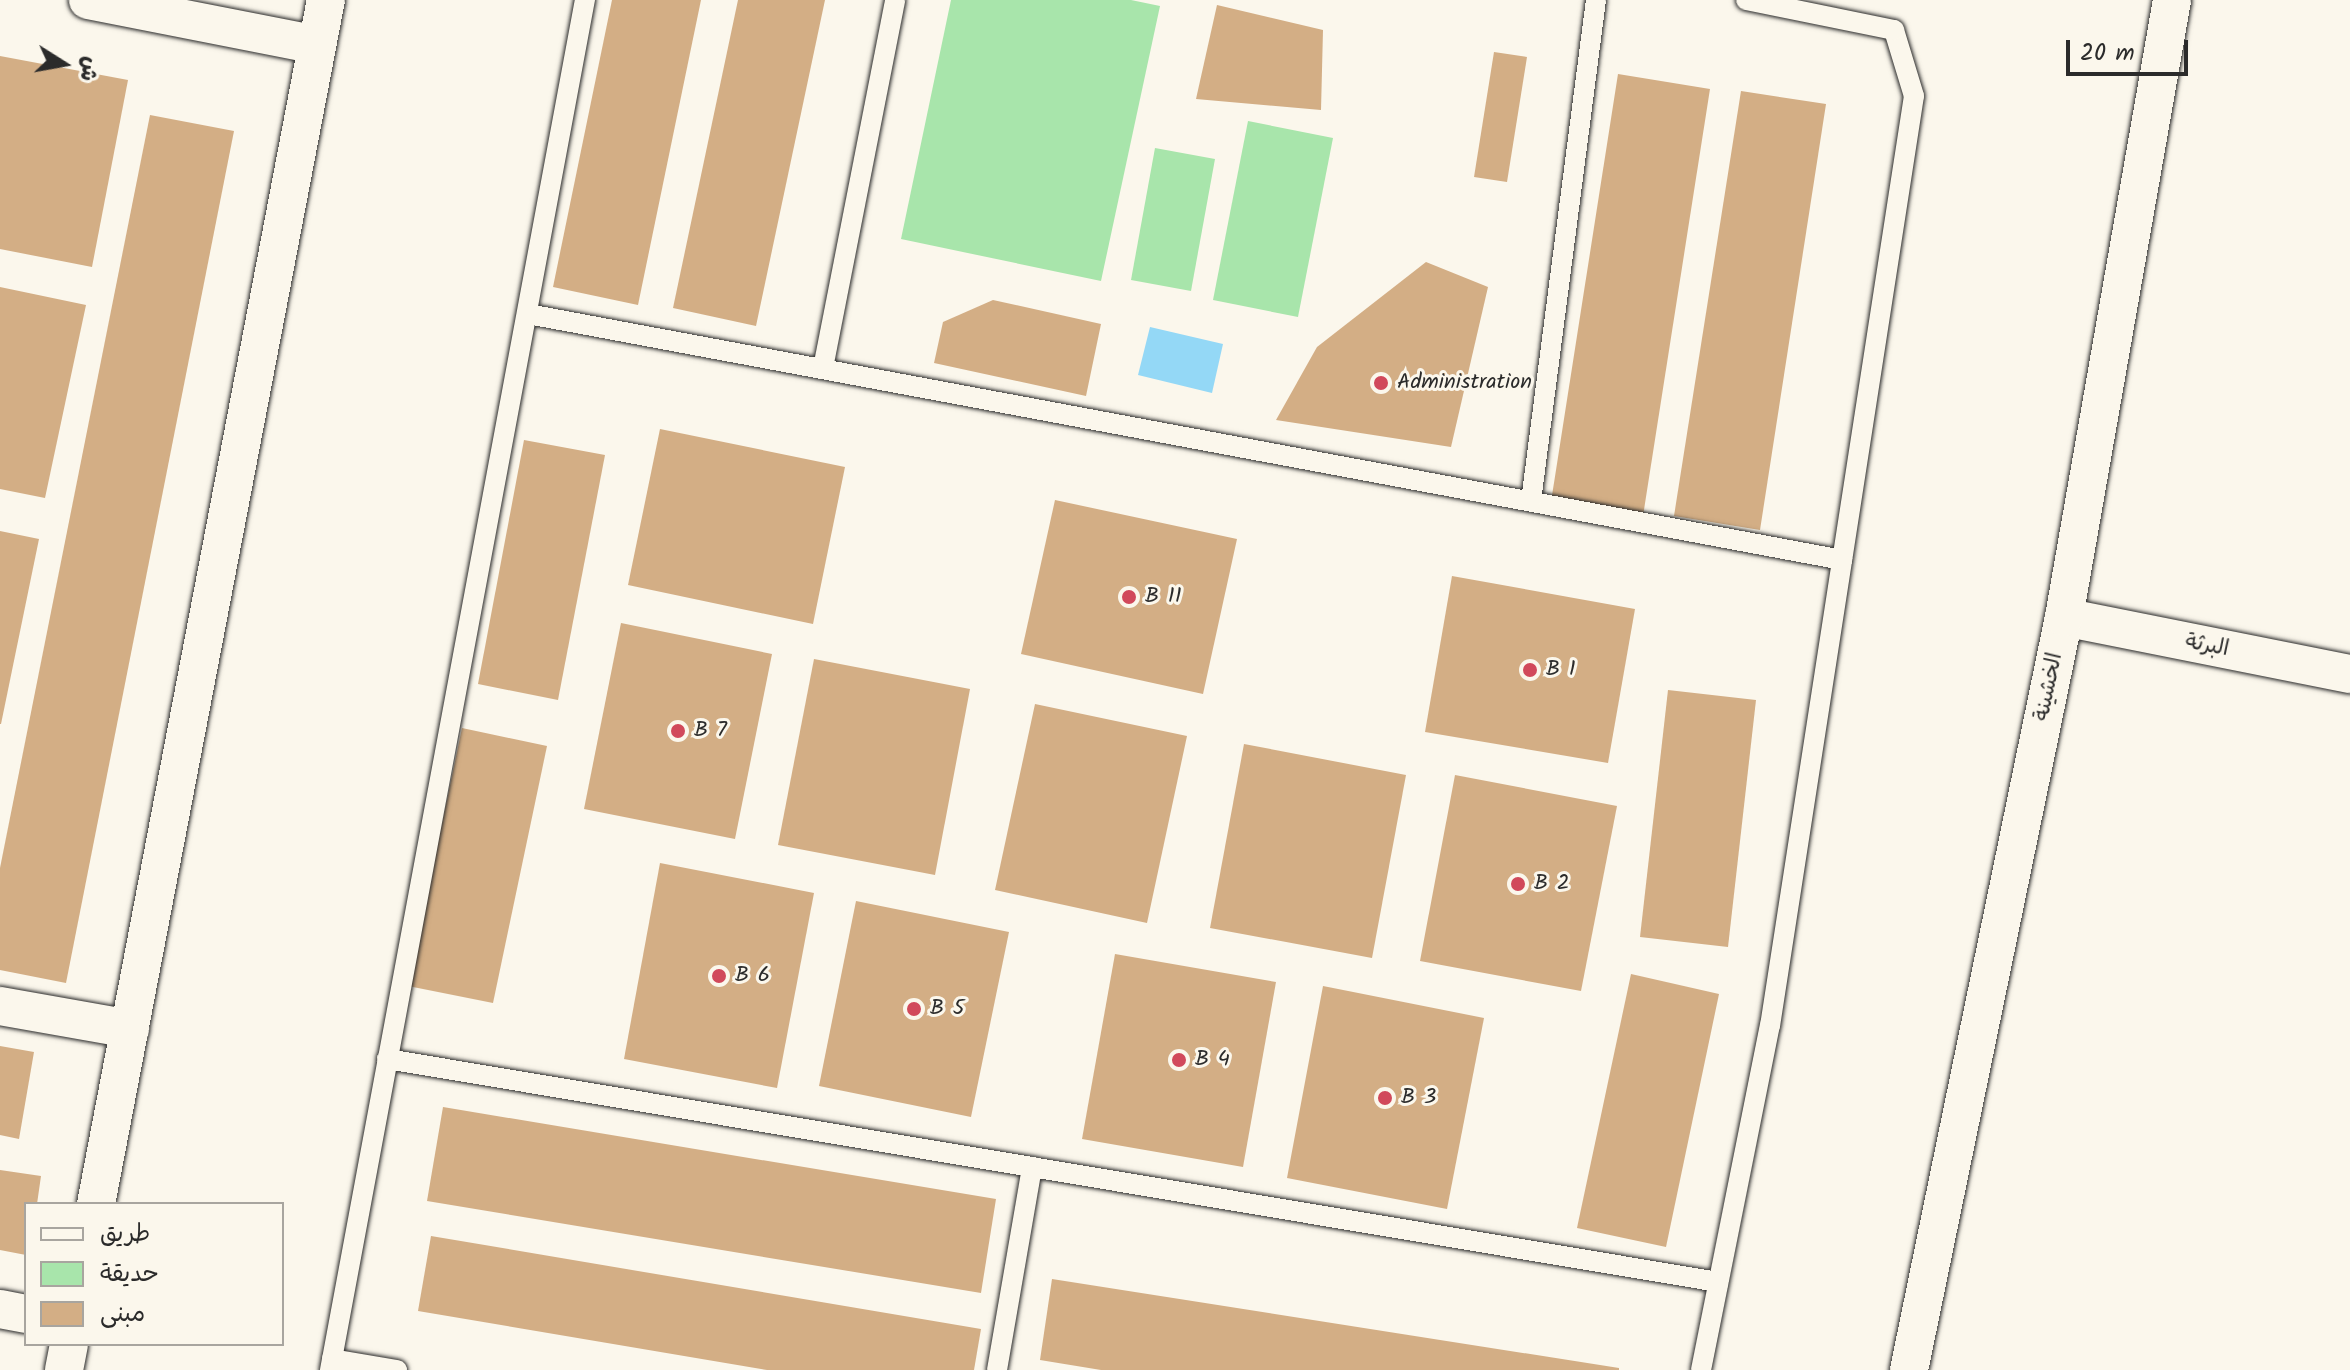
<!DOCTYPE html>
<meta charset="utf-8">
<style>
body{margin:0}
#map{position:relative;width:2350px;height:1370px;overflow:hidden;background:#fbf7ec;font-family:Kalam,"Playpen Sans Arabic",sans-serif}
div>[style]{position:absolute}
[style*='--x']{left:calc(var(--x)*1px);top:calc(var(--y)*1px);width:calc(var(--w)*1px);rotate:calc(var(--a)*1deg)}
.green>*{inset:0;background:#a8e5ab}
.water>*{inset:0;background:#94d8f6}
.building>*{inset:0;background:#d3ae85}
.roads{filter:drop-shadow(0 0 2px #2b2b2b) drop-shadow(0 0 2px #2b2b2b)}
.service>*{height:20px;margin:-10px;padding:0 10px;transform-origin:10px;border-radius:10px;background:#fbf7ec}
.minor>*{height:38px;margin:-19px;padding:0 19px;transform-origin:19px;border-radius:19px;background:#fbf7ec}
.dots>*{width:22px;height:22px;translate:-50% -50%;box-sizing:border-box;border:4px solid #fbf7ec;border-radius:50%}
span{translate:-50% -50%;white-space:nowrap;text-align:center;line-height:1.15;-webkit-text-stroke:6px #fbf7ec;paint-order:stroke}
.poi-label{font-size:22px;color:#2b2b2b}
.left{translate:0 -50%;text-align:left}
.street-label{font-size:22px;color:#2b2b2b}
.legend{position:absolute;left:24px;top:1202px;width:260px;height:144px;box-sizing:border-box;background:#fbf7ec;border:2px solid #a8a59f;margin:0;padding:10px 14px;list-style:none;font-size:24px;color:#2b2b2b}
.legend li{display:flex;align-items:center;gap:16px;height:40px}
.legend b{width:40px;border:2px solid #a8a59f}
.north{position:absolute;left:24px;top:24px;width:80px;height:80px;-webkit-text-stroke:6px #fbf7ec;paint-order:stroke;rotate:101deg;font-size:22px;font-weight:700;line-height:32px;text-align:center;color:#2b2b2b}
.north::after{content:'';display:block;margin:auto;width:28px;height:36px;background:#2b2b2b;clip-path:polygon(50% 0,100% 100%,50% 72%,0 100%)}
.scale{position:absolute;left:2066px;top:40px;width:122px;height:36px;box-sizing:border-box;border:4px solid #2b2b2b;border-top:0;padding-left:10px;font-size:24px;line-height:28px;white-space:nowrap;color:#2b2b2b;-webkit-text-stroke:6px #fbf7ec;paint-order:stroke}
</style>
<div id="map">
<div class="green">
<div style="clip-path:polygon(951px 0,1131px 0,1160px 6px,1101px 281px,901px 239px)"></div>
<div style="clip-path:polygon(1248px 121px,1333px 138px,1298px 317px,1213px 300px)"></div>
<div style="clip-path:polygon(1155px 148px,1215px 159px,1191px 291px,1131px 280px)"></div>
</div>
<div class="water">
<div style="clip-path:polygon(1150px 327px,1223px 344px,1212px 393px,1138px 375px)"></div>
</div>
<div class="building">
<div style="clip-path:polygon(612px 0,701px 0,638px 305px,553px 287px)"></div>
<div style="clip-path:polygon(738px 0,825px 0,756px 326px,673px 308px)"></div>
<div style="clip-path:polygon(1217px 5px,1323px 30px,1321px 110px,1196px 99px)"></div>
<div style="clip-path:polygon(1494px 52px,1527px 57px,1507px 182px,1474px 177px)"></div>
<div style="clip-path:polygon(0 56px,128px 80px,92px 267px,0 249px)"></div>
<div style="clip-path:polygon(1618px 74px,1710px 89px,1643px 516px,1551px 502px)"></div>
<div style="clip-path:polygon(1741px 91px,1826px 104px,1760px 530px,1674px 516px)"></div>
<div style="clip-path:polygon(150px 115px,234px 131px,66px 983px,0 970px,0 868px)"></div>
<div style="clip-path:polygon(1426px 262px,1488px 287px,1451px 447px,1276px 420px,1317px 347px)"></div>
<div style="clip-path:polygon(0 287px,86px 305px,45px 498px,0 489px)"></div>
<div style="clip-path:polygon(993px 300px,1101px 324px,1086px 396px,934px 363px,943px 322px)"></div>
<div style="clip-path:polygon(660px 429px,845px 467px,813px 624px,628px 585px)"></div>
<div style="clip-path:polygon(524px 440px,605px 455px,558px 700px,478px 684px)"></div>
<div style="clip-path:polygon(1055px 500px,1237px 539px,1203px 694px,1021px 654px)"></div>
<div style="clip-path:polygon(0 531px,39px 539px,1px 724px,0 724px)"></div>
<div style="clip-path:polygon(1452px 576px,1635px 609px,1608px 763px,1425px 732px)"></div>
<div style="clip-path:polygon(621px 623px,772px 654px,735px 839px,584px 809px)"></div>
<div style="clip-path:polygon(814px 659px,970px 689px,935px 875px,778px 845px)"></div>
<div style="clip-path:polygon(1668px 690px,1756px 700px,1728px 947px,1640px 937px)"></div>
<div style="clip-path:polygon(1035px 704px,1187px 736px,1147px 923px,995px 890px)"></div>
<div style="clip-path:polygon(462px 728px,547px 746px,493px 1003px,408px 986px)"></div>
<div style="clip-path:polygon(1244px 744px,1406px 775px,1372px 958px,1210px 928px)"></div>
<div style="clip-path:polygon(1455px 775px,1617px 806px,1581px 991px,1420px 961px)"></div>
<div style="clip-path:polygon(660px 863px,814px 893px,777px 1088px,624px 1059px)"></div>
<div style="clip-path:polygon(856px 901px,1009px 932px,971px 1117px,819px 1086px)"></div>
<div style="clip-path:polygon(1115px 954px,1276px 982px,1243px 1167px,1082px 1139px)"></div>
<div style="clip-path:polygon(1631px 974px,1719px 994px,1666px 1247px,1577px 1228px)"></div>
<div style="clip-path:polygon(1323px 986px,1484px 1018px,1447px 1209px,1287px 1178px)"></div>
<div style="clip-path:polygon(0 1046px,34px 1052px,19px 1139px,0 1135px)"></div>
<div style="clip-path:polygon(443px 1107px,996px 1199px,981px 1293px,427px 1201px)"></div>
<div style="clip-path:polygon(0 1170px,41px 1176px,37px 1204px,26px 1204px,26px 1255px,0 1250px)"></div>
<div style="clip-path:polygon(431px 1236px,981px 1329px,974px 1370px,767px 1370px,418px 1311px)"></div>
<div style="clip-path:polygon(1052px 1279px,1619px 1368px,1619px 1370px,1101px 1370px,1040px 1360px)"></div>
</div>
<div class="roads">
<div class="service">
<div style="--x:528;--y:314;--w:1337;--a:10.6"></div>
<div style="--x:823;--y:368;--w:375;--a:-78.9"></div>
<div style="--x:1531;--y:501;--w:505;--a:-82.61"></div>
<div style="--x:387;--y:1059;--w:1350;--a:9.51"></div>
<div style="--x:332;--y:1359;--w:66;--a:9.6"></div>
<div style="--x:330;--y:1370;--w:1394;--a:-79.46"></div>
<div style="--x:997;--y:1370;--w:206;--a:-80.2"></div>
<div style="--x:1701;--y:1370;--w:351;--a:-78.7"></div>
<div style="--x:1770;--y:1026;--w:941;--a:-81.2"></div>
<div style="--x:1914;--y:96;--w:69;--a:-106.9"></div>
<div style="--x:1894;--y:30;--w:151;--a:-168.5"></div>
</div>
<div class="minor">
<div style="--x:88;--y:0;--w:233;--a:11.1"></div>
<div style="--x:2064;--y:617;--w:292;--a:11.3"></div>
<div style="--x:0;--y:1006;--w:132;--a:10"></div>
<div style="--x:96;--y:1204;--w:1226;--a:-79.19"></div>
<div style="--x:0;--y:1309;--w:26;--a:11"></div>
<div style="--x:64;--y:1370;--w:26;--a:-79"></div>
<div style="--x:1909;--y:1370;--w:769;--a:-78.37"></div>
<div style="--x:2064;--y:617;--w:626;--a:-80.07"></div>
</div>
</div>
<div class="dots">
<div style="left:1381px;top:383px;background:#d1495b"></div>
<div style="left:1129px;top:597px;background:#d1495b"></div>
<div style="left:1530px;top:670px;background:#d1495b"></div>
<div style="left:678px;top:731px;background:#d1495b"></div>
<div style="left:1518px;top:884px;background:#d1495b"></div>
<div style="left:719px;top:976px;background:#d1495b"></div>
<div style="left:914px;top:1009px;background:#d1495b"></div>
<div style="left:1179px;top:1060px;background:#d1495b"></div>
<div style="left:1385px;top:1098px;background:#d1495b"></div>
</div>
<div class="poi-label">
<span class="left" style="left:1397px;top:383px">Administration</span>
<span class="left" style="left:1145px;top:597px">B 11</span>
<span class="left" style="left:1546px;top:670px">B 1</span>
<span class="left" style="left:694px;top:731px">B 7</span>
<span class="left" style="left:1534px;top:884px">B 2</span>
<span class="left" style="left:735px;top:976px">B 6</span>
<span class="left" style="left:930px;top:1009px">B 5</span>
<span class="left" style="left:1195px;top:1060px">B 4</span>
<span class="left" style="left:1401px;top:1098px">B 3</span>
</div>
<div class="street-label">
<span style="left:2207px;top:646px;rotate:11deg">البرثة</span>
<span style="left:2049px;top:687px;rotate:-78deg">الخشينة</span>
</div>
<ul class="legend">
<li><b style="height:10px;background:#fbf7ec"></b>طريق</li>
<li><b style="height:22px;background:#a8e5ab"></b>حديقة</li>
<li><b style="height:22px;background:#d3ae85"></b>مبنى</li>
</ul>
<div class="north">ش</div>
<div class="scale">20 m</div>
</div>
